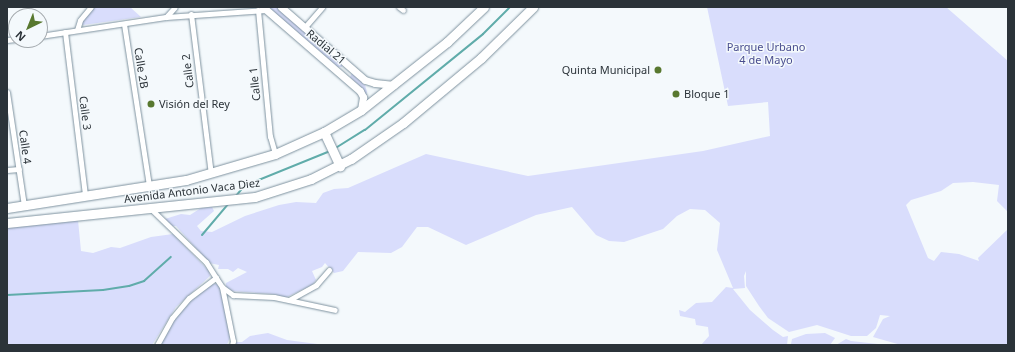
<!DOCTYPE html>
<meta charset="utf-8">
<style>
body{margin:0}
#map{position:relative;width:1015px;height:352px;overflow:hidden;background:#f4f9fc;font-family:"Noto Sans",sans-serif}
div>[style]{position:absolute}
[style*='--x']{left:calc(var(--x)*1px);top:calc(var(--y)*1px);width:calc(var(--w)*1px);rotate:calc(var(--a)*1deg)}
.green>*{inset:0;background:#d9ddfc}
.stream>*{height:2px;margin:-1px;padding:0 1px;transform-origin:1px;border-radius:1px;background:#60acaa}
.roads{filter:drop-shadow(0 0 1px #7e929f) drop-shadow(0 0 1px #7e929f)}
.street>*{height:5px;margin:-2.5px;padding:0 2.5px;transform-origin:2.5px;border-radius:2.5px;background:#fff}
.secondary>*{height:7px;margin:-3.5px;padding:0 3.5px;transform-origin:3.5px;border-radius:3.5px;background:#fff}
.highway>*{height:9px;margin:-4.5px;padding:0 4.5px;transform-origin:4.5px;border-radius:4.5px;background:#fff}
.dots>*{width:11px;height:11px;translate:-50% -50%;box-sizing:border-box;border:2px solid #f4f9fc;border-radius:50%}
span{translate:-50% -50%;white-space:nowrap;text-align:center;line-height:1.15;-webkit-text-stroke:3px #f4f9fc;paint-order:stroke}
.street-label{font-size:11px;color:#2b3339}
.park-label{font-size:11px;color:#494d8f}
.poi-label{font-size:11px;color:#2b3339}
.right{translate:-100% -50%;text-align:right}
.left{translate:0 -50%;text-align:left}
.frame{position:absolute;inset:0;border:8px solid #2b3339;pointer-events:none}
.north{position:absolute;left:8px;top:8px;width:40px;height:40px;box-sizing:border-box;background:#f4f9fc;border:1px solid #a4aaae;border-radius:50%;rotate:223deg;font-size:11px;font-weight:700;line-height:16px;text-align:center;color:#2b3339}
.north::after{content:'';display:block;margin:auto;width:14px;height:18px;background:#58782f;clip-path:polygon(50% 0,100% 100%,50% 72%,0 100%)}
</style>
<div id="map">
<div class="green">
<div style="clip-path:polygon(93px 7px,130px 7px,141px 17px,83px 25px,81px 21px)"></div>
<div style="clip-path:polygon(268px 7px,277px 7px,342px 64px,342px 67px,338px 67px)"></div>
<div style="clip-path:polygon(707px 7px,946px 7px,1008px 61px,1008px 212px,997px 201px,999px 185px,973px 182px,953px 183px,941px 191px,911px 200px,906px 205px,928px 258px,934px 261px,941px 252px,959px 254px,979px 261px,978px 258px,1008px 229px,1008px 345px,901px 345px,873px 337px,883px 319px,890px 316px,880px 315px,876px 328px,867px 336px,851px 336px,817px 325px,789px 332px,768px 318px,759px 306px,746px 286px,746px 271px,744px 276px,745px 288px,733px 289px,750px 310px,773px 330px,783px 337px,788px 336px,787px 345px,701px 345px,709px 336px,708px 327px,696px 325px,695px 319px,680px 316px,679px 310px,685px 312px,696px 303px,712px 302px,726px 287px,733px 288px,717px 250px,720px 223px,705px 210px,690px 209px,677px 216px,663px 229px,624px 242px,609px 241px,596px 235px,572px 207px,536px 215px,466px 245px,428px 227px,417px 227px,402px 247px,391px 253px,358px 252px,343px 271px,334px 273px,325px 263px,322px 267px,312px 271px,316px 280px,312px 285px,285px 298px,273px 294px,230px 291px,226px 288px,226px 283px,247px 272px,238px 268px,233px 272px,228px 269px,218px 269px,219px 265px,209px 263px,176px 226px,171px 226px,165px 219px,181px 214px,190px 215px,201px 208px,212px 207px,214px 211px,197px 226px,201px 231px,212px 232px,245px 216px,279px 205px,296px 202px,316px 203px,323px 193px,334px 189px,348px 188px,426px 154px,528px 176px,703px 151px,770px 136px,768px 102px,728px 106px)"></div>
<div style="clip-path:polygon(352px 73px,365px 85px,367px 92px,365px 100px,362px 88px,350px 77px)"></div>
<div style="clip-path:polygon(78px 220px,81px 251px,93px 253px,111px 247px,120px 248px,151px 237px,173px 234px,209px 271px,210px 276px,176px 307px,152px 345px,7px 345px,7px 227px)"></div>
<div style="clip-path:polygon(210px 284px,218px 284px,220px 288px,230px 337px,227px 345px,160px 345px,171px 324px,184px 307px)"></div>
<div style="clip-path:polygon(268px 333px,287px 340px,325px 345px,233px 345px,234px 342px,242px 342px,250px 336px)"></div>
<div style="clip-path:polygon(825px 333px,835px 338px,830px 345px,791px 344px,792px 339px,806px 334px)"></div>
<div style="clip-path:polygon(846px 339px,851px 341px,887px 345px,836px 345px)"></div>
</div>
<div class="stream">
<div style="--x:334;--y:149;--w:36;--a:-32"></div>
<div style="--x:365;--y:130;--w:152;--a:-39.1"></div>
<div style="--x:483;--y:34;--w:38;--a:-45"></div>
<div style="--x:236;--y:196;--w:13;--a:-51"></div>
<div style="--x:244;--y:186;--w:93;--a:-22.1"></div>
<div style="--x:202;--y:235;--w:42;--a:-49.8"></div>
<div style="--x:7;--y:295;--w:96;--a:-3"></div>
<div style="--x:103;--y:290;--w:26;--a:-9"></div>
<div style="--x:129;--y:286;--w:16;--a:-18"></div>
<div style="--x:144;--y:281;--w:36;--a:-42"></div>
</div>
<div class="roads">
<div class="street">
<div style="--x:399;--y:7;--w:5;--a:37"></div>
<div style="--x:258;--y:10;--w:127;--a:84.6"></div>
<div style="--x:270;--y:136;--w:19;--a:74"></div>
<div style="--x:191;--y:14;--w:161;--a:82.9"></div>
<div style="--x:166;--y:17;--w:13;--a:-48"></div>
<div style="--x:124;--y:24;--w:164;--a:81.2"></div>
<div style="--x:304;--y:28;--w:28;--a:-49"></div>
<div style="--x:77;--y:30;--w:10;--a:-73"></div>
<div style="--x:80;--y:20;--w:17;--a:-50"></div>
<div style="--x:65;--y:32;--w:165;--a:83"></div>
<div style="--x:40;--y:36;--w:127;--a:-8.6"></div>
<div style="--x:166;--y:17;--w:100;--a:-4"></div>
<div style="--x:7;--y:40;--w:9;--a:-6"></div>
<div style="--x:7;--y:92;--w:115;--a:81.5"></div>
<div style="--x:7;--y:170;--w:12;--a:-5"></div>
<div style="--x:150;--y:208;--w:78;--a:44"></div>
<div style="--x:206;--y:262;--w:19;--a:58"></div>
<div style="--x:222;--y:287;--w:55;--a:78.5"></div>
<div style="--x:233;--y:341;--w:4;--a:104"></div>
<div style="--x:289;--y:300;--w:31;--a:-29"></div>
<div style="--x:316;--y:285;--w:20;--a:-49"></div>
<div style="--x:157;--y:345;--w:31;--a:-61"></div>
<div style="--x:172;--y:318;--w:26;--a:-50"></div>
<div style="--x:189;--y:298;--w:34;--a:-37"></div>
<div style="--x:216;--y:278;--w:11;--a:56"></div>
<div style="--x:222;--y:287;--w:14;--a:36"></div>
<div style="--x:233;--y:295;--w:41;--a:2.8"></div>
<div style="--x:274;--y:297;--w:62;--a:12"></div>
</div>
<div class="secondary">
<div style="--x:263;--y:7;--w:128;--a:40.9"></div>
<div style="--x:360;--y:91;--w:7;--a:63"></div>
<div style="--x:363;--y:97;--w:13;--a:99"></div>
<div style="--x:281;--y:7;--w:111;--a:41"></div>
<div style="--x:365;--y:80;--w:10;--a:17"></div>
<div style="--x:375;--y:83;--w:19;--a:6"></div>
</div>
<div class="highway">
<div style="--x:324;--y:132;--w:38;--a:65"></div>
<div style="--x:7;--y:208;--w:181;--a:-8.9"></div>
<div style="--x:186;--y:180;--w:93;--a:-16.3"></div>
<div style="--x:275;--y:154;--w:54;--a:-24.2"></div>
<div style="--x:324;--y:132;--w:43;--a:-30.7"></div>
<div style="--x:361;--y:110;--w:110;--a:-38.3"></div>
<div style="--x:447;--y:42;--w:51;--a:-43.4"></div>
<div style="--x:7;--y:223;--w:249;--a:-6"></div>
<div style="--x:255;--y:197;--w:59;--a:-17.8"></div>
<div style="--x:311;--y:179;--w:45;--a:-26.6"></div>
<div style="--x:351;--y:159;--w:63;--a:-34.7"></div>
<div style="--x:403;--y:123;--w:102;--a:-39.8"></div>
<div style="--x:481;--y:58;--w:73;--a:-44.4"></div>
</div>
</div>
<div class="dots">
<div style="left:658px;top:70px;background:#58782f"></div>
<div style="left:676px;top:94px;background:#58782f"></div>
<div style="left:151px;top:104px;background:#58782f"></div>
</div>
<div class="street-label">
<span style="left:326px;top:47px;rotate:40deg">Radial 21</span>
<span style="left:141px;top:68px;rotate:81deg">Calle 2B</span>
<span style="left:188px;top:71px;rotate:-97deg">Calle 2</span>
<span style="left:255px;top:84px;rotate:-96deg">Calle 1</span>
<span style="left:85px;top:113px;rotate:83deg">Calle 3</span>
<span style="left:25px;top:147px;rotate:82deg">Calle 4</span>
<span style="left:192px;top:191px;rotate:-7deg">Avenida Antonio Vaca Diez</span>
</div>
<div class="park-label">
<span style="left:766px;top:54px">Parque Urbano<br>4 de Mayo</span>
</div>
<div class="poi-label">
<span class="right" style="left:650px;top:70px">Quinta Municipal</span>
<span class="left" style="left:684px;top:94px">Bloque 1</span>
<span class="left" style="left:159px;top:104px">Visión del Rey</span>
</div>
<div class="frame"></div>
<div class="north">N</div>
</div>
